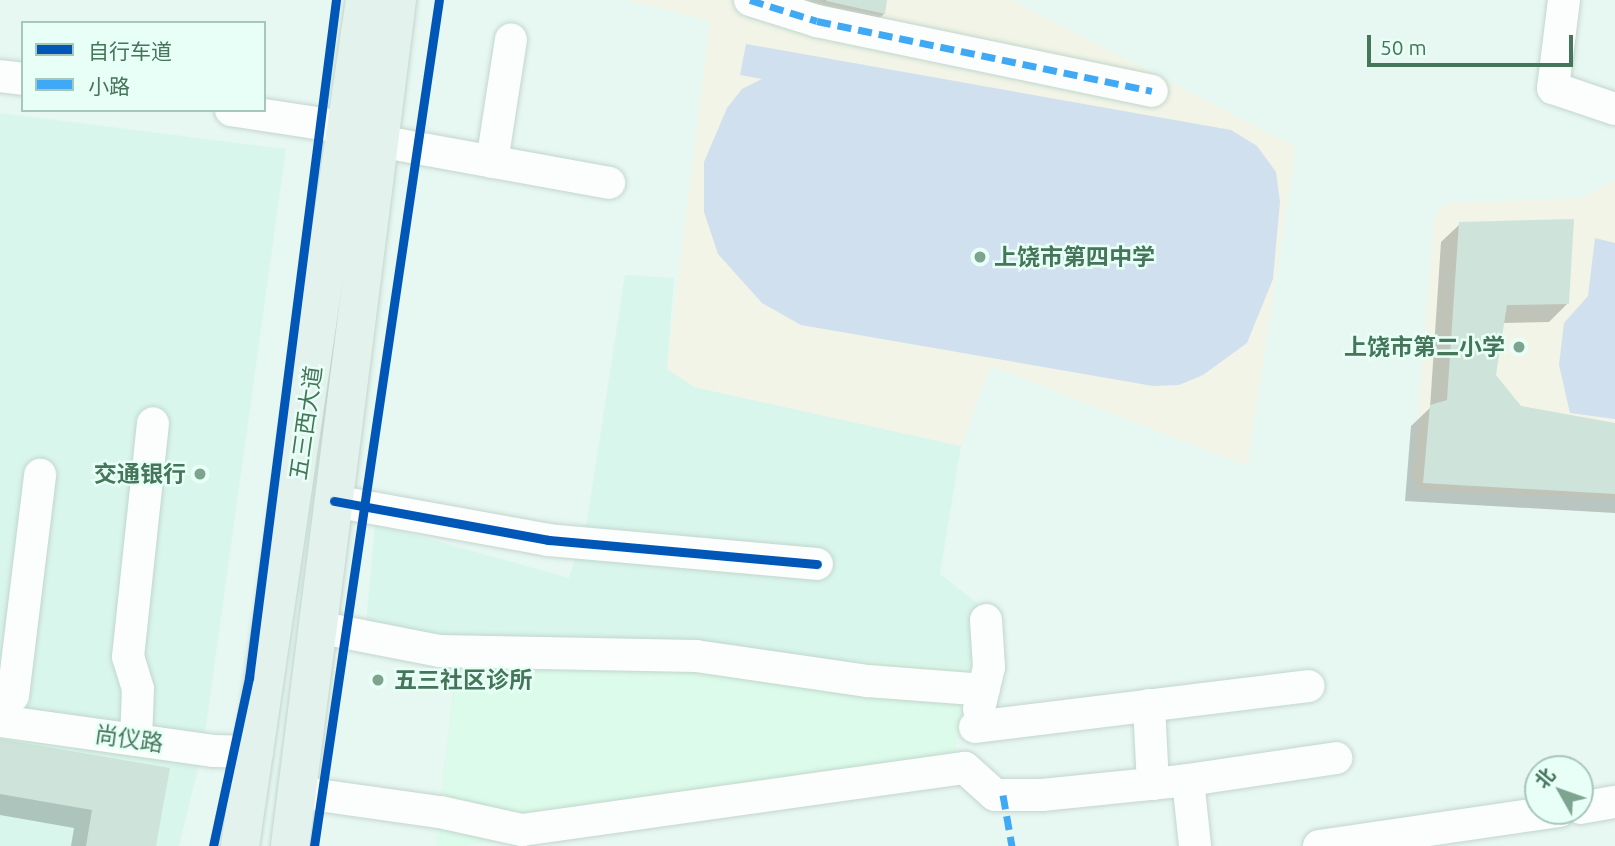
<!DOCTYPE html>
<meta charset="utf-8">
<style>
body{margin:0}
#map{position:relative;width:1615px;height:846px;overflow:hidden;background:#e7f7f2;font-family:Ubuntu,"Noto Sans SC",sans-serif}
div>[style]{position:absolute}
[style*='--x']{left:calc(var(--x)*1px);top:calc(var(--y)*1px);width:calc(var(--w)*1px);rotate:calc(var(--a)*1deg)}
.residential>*{inset:0;background:#d9f6ec}
.commercial>*{inset:0;background:#dcfbea}
.education>*{inset:0;background:#f1f4e6}
.green>*{inset:0;background:#d0e0ef}
.shadow>*{inset:0;background:#0003}
.building>*{inset:0;background:#cee4da}
.roads{filter:drop-shadow(0 0 2px #c2d6cd) drop-shadow(0 0 2px #c2d6cd)}
.minor>*{height:32px;margin:-16px;padding:0 16px;transform-origin:16px;border-radius:16px;background:#fbfefd}
.major>*{height:38px;margin:-19px;padding:0 19px;transform-origin:19px;border-radius:19px;background:#e4f2ee}
.quiet>*{height:7px;margin-top:-3.5px;transform-origin:0;background:repeating-linear-gradient(90deg,#3fa9f5 0 14px,transparent 0 21px)}
.cycleway>*{height:9px;margin:-4.5px;padding:0 4.5px;transform-origin:4.5px;border-radius:4.5px;background:#0057b8}
.dots>*{width:19px;height:19px;translate:-50% -50%;box-sizing:border-box;border:4px solid #e8fff8;border-radius:50%}
span{translate:-50% -50%;white-space:nowrap;text-align:center;line-height:1.15;-webkit-text-stroke:5px #e8fff8;paint-order:stroke}
.poi-label{font-size:23px;color:#46765a;font-weight:700}
.left{translate:0 -50%;text-align:left}
.right{translate:-100% -50%;text-align:right}
.street-label{font-size:23px;color:#46765a}
.legend{position:absolute;left:21px;top:21px;width:245px;height:91px;box-sizing:border-box;background:#e8fff8;border:2px solid #a7c8b9;margin:0;padding:9px 12px;list-style:none;font-size:21px;color:#46765a}
.legend li{display:flex;align-items:center;gap:14px;height:35px}
.legend b{width:35px;border:2px solid #a7c8b9}
.north{position:absolute;left:1524px;top:755px;width:70px;height:70px;box-sizing:border-box;background:#e8fff8;border:2px solid #a7c8b9;border-radius:50%;rotate:310deg;font-size:19px;font-weight:700;line-height:28px;text-align:center;color:#46765a}
.north::after{content:'';display:block;margin:auto;width:24px;height:32px;background:#7ea38f;clip-path:polygon(50% 0,100% 100%,50% 72%,0 100%)}
.scale{position:absolute;left:1367px;top:35px;width:206px;height:32px;box-sizing:border-box;border:4px solid #46765a;border-top:0;padding-left:9px;font-size:21px;line-height:24px;white-space:nowrap;color:#46765a;-webkit-text-stroke:5px #e8fff8;paint-order:stroke}
</style>
<div id="map">
<div class="residential">
<div style="clip-path:polygon(0 113px,286px 149px,203px 748px,179px 846px,0 846px)"></div>
<div style="clip-path:polygon(625px 275px,674px 278px,667px 369px,694px 387px,961px 446px,940px 574px,981px 606px,951px 773px,463px 846px,436px 846px,459px 636px,366px 624px,375px 524px,569px 578px,587px 521px)"></div>
</div>
<div class="commercial">
<div style="clip-path:polygon(460px 635px,970px 668px,951px 773px,463px 846px,436px 846px)"></div>
</div>
<div class="education">
<div style="clip-path:polygon(627px 0,1012px 0,1296px 147px,1247px 466px,991px 366px,961px 446px,694px 387px,667px 369px,710px 21px)"></div>
<div style="clip-path:polygon(1615px 180px,1615px 498px,1418px 491px,1413px 476px,1434px 219px,1445px 203px,1581px 198px)"></div>
</div>
<div class="green">
<div style="clip-path:polygon(746px 44px,1231px 130px,1257px 146px,1276px 172px,1280px 202px,1273px 279px,1247px 343px,1203px 375px,1179px 385px,1153px 386px,801px 325px,762px 303px,718px 254px,704px 212px,704px 162px,727px 108px,742px 89px,762px 79px,740px 75px)"></div>
<div style="clip-path:polygon(1595px 238px,1615px 243px,1615px 419px,1570px 413px,1559px 365px,1564px 323px,1588px 296px)"></div>
</div>
<div class="shadow">
<div style="clip-path:polygon(735px 0,884px 0,884px 14px,865px 32px)"></div>
<div style="clip-path:polygon(1460px 224px,1568px 303px,1549px 322px,1502px 323px,1494px 376px,1520px 408px,1615px 425px,1615px 513px,1405px 501px,1411px 426px,1430px 408px,1441px 242px)"></div>
<div style="clip-path:polygon(0 741px,155px 846px,71px 846px,74px 828px,0 815px)"></div>
</div>
<div class="building">
<div style="clip-path:polygon(827px 0,887px 0,885px 14px,826px 1px)"></div>
<div style="clip-path:polygon(1574px 219px,1569px 304px,1507px 305px,1496px 375px,1521px 406px,1615px 423px,1615px 494px,1423px 483px,1430px 405px,1447px 400px,1459px 222px)"></div>
<div style="clip-path:polygon(0 739px,170px 768px,156px 846px,86px 846px,92px 810px,0 794px)"></div>
</div>
<div class="roads">
<div class="minor">
<div style="--x:750;--y:0;--w:70;--a:17.4"></div>
<div style="--x:817;--y:21;--w:342;--a:11.8"></div>
<div style="--x:1564;--y:0;--w:89;--a:97.1"></div>
<div style="--x:1553;--y:88;--w:65;--a:18.7"></div>
<div style="--x:0;--y:76;--w:23;--a:7"></div>
<div style="--x:231;--y:110;--w:119;--a:8.7"></div>
<div style="--x:379;--y:141;--w:234;--a:10.3"></div>
<div style="--x:492;--y:162;--w:124;--a:-81.2"></div>
<div style="--x:334;--y:501;--w:218;--a:10.3"></div>
<div style="--x:548;--y:540;--w:270;--a:5.1"></div>
<div style="--x:317;--y:627;--w:124;--a:11.1"></div>
<div style="--x:439;--y:651;--w:257;--a:1.1"></div>
<div style="--x:696;--y:656;--w:174;--a:8.3"></div>
<div style="--x:868;--y:681;--w:116;--a:4.4"></div>
<div style="--x:13;--y:696;--w:223;--a:-83"></div>
<div style="--x:1149;--y:705;--w:79;--a:87.1"></div>
<div style="--x:979;--y:709;--w:43;--a:-76.6"></div>
<div style="--x:989;--y:667;--w:47;--a:-93.7"></div>
<div style="--x:0;--y:721;--w:215;--a:8"></div>
<div style="--x:213;--y:751;--w:44;--a:1.3"></div>
<div style="--x:975;--y:727;--w:336;--a:-7"></div>
<div style="--x:136;--y:740;--w:51;--a:-87.8"></div>
<div style="--x:138;--y:689;--w:34;--a:-107"></div>
<div style="--x:128;--y:657;--w:235;--a:-83.9"></div>
<div style="--x:1188;--y:780;--w:66;--a:83.9"></div>
<div style="--x:297;--y:792;--w:144;--a:8"></div>
<div style="--x:440;--y:812;--w:84;--a:12.4"></div>
<div style="--x:522;--y:830;--w:447;--a:-8"></div>
<div style="--x:965;--y:768;--w:40;--a:42"></div>
<div style="--x:995;--y:795;--w:47;--a:0"></div>
<div style="--x:1042;--y:795;--w:140;--a:-5.8"></div>
<div style="--x:1181;--y:781;--w:157;--a:-8.4"></div>
<div style="--x:1580;--y:808;--w:36;--a:-10"></div>
<div style="--x:1319;--y:846;--w:243;--a:-8.3"></div>
</div>
<div class="major">
<div style="--x:240;--y:846;--w:855;--a:-81.6"></div>
<div style="--x:290;--y:846;--w:853;--a:-82.79"></div>
</div>
</div>
<div class="quiet">
<div style="--x:750;--y:0;--w:70;--a:17.4"></div>
<div style="--x:817;--y:21;--w:342;--a:11.8"></div>
<div style="--x:1003;--y:795;--w:52;--a:80"></div>
</div>
<div class="cycleway">
<div style="--x:334;--y:501;--w:218;--a:10.3"></div>
<div style="--x:548;--y:540;--w:270;--a:5.1"></div>
<div style="--x:213;--y:846;--w:172;--a:-77.9"></div>
<div style="--x:249;--y:678;--w:684;--a:-82.69"></div>
<div style="--x:314;--y:846;--w:855;--a:-81.6"></div>
</div>
<div class="dots">
<div style="left:980px;top:257px;background:#7ea38f"></div>
<div style="left:1519px;top:347px;background:#7ea38f"></div>
<div style="left:200px;top:474px;background:#7ea38f"></div>
<div style="left:378px;top:680px;background:#7ea38f"></div>
</div>
<div class="poi-label">
<span class="left" style="left:994px;top:257px">上饶市第四中学</span>
<span class="right" style="left:1505px;top:347px">上饶市第二小学</span>
<span class="right" style="left:186px;top:474px">交通银行</span>
<span class="left" style="left:394px;top:680px">五三社区诊所</span>
</div>
<div class="street-label">
<span style="left:306px;top:423px;rotate:-82deg">五三西大道</span>
<span style="left:129px;top:739px;rotate:8deg">尚仪路</span>
</div>
<ul class="legend">
<li><b style="height:9px;background:#0057b8"></b>自行车道</li>
<li><b style="height:9px;background:#3fa9f5"></b>小路</li>
</ul>
<div class="north">北</div>
<div class="scale">50 m</div>
</div>
